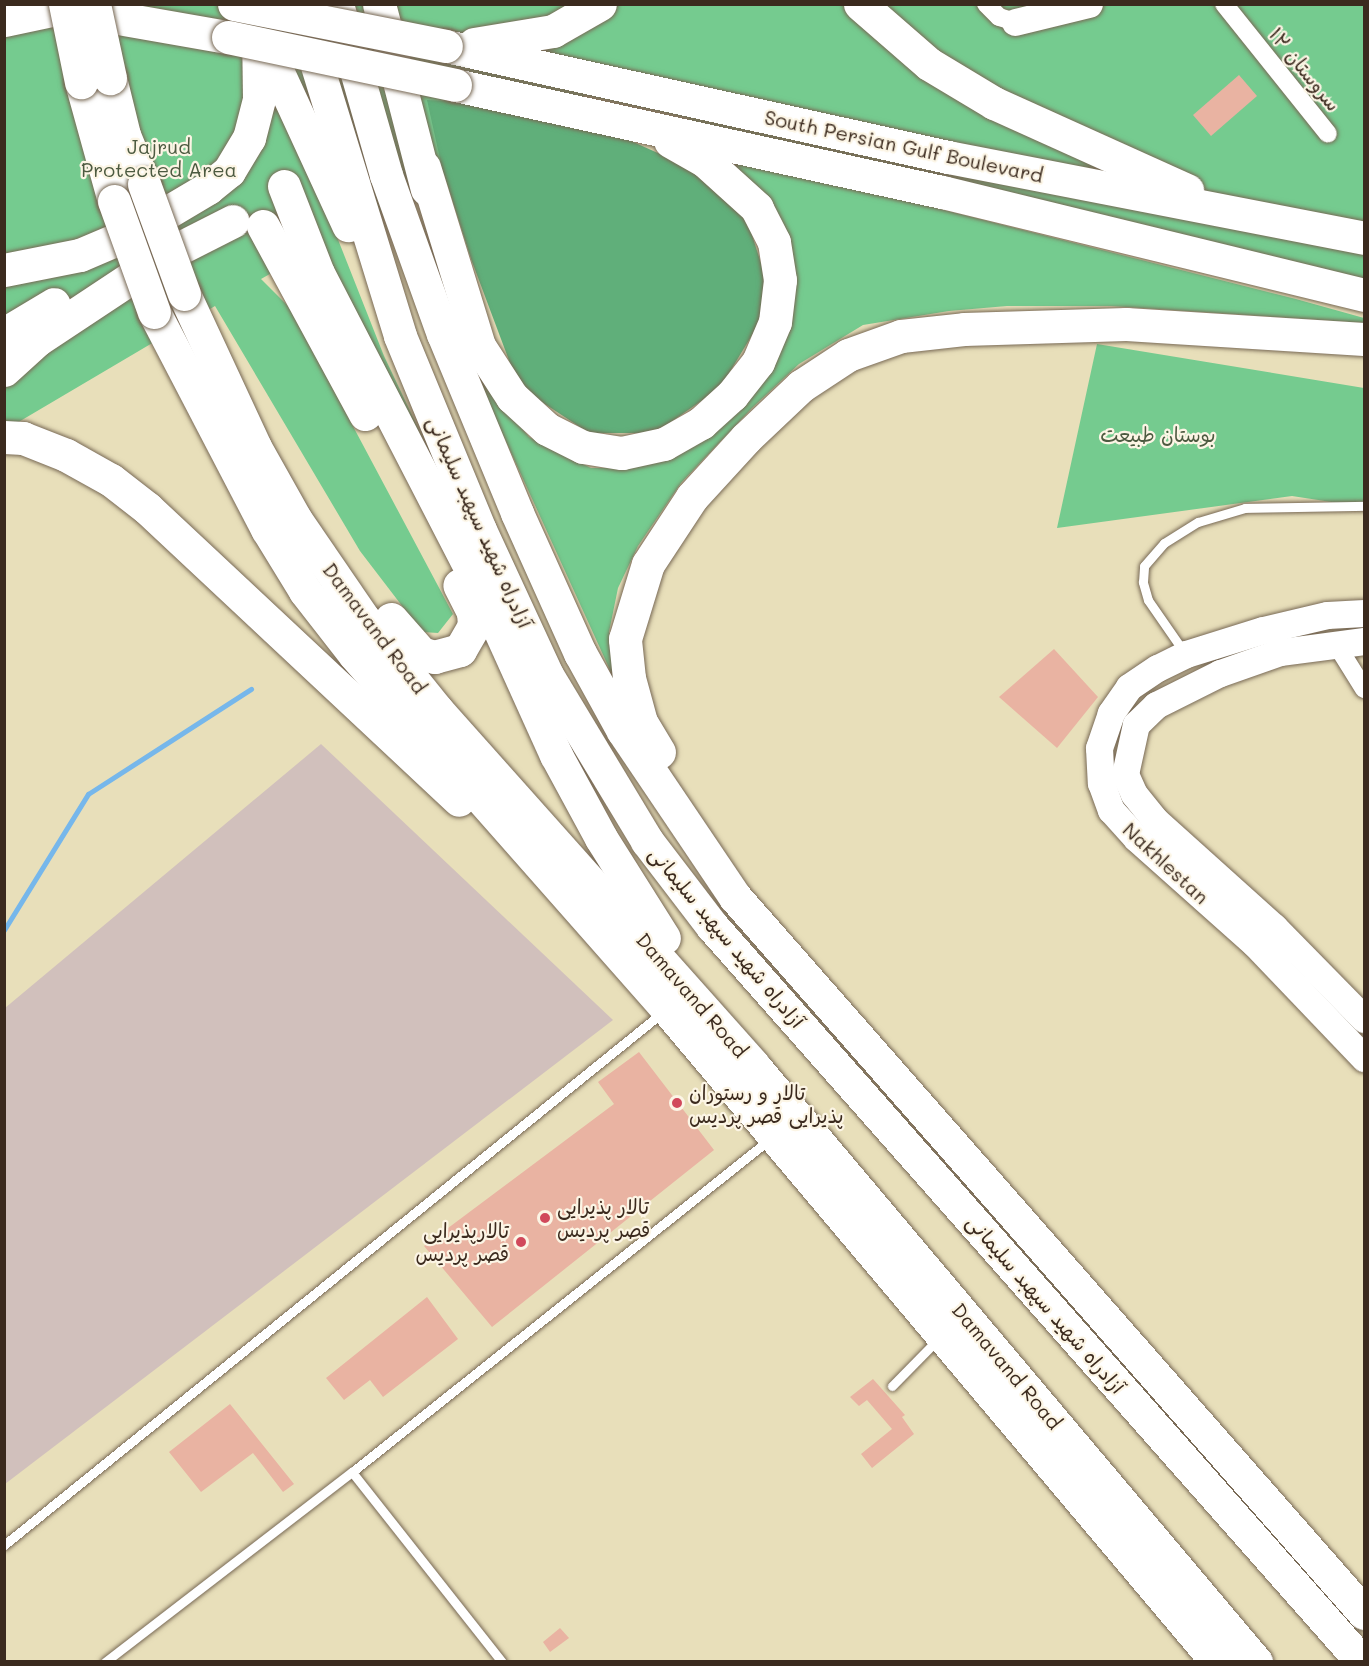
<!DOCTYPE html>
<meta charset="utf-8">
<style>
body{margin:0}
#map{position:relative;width:1369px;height:1666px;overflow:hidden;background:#e8dfba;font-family:Mali,"Playpen Sans Arabic",sans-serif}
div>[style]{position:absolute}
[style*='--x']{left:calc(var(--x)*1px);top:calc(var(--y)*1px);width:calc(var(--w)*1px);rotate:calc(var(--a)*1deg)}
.industrial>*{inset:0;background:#d1c0bc}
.green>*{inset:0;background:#75cb8f}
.forest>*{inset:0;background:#60af7a}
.stream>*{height:5px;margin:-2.5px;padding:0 2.5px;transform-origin:2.5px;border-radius:2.5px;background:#76b7eb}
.building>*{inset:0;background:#e9b3a2}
.roads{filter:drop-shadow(0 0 2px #786955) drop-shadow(0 0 2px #786955)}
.lane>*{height:9px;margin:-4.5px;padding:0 4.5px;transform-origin:4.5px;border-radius:4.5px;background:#fff}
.street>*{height:18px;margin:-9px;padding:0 9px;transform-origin:9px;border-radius:9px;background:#fff}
.secondary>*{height:27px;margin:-13.5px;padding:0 13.5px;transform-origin:13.5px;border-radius:13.5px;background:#fff}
.highway>*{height:33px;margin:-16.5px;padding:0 16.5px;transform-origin:16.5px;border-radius:16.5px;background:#fff}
.bridges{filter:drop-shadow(0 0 2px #786955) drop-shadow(0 0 2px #786955)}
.highway-bridge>*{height:33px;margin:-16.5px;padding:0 16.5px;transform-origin:16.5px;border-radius:16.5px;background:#fff}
.dots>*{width:16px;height:16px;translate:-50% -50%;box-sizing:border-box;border:3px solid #fcf5e5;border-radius:50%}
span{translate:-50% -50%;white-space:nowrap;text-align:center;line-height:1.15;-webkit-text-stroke:4.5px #fcf5e5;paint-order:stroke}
.street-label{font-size:20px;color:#3b2a1e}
.park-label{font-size:20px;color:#4c5a40}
.poi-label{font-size:20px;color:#3b2a1e}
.left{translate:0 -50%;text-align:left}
.right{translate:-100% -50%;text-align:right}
.frame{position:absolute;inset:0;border:6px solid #3b2a1e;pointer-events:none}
</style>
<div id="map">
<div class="industrial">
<div style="clip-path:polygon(321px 744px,613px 1020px,5px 1484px,5px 1008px)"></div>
</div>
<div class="green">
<div style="clip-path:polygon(5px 5px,1364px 5px,1364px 280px,690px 124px,689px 118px,585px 95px,337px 237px,384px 356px,473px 544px,319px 246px,261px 279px,290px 308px,453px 614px,438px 633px,422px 632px,360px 551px,215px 306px,5px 430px)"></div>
<div style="clip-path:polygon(695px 147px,1296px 299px,1364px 318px,1364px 323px,1111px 306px,1007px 306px,949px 311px,863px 325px,799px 364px,752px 408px,681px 483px,638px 546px,618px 588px,609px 632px,620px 692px,473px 369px,529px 437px,591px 468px,629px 468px,670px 455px,791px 292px)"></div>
<div style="clip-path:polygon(1097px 344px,1364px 388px,1364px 507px,1292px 496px,1057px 528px)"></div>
</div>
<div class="forest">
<div style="clip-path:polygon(427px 100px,480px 103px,618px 135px,702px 173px,747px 219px,765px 276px,760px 322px,720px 388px,655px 433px,589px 433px,519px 387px,471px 259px,442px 168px)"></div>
</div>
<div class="stream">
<div style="--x:4;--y:930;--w:160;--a:-58.3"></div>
<div style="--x:88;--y:794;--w:194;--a:-32.8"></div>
</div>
<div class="building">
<div style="clip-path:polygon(1239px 75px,1257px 96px,1211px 136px,1193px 115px)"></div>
<div style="clip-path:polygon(1054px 649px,1098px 697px,1057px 748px,999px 697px)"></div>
<div style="clip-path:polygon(639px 1052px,714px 1150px,492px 1327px,424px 1246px,614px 1104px,598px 1082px)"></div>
<div style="clip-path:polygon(427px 1297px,458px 1339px,383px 1397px,370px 1380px,344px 1400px,326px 1378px)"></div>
<div style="clip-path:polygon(873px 1379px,905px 1415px,902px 1417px,914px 1434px,872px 1468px,861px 1454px,892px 1429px,867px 1400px,859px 1406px,850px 1397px)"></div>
<div style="clip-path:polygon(230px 1404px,294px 1484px,283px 1492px,253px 1453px,201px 1492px,169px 1452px)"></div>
<div style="clip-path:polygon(560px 1628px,569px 1638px,550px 1652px,543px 1642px)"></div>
</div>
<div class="roads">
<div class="lane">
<div style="--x:1184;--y:652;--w:63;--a:-124.7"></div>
<div style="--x:1148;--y:600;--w:19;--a:-106"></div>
<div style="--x:1143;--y:582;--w:16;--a:-86"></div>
<div style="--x:1144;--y:566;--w:30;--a:-49"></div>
<div style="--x:1164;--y:543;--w:40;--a:-32"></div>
<div style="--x:1198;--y:522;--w:49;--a:-16.6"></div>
<div style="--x:1245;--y:508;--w:119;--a:-1"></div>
<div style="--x:892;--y:1386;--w:64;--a:-45.6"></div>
<div style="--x:352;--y:1472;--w:242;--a:51.7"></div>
<div style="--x:4;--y:1545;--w:848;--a:-38.97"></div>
<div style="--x:105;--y:1662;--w:312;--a:-37.6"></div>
<div style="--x:352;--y:1472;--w:534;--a:-38.54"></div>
</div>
<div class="street">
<div style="--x:986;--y:4;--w:18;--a:45"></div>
<div style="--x:999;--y:17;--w:17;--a:17"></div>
<div style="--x:1224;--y:4;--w:166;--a:51.3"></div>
<div style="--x:1336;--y:644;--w:53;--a:58.1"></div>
</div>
<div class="secondary">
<div style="--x:1015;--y:22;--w:76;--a:-13.7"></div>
<div style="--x:1364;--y:613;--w:37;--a:177"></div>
<div style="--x:1327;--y:615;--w:66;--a:166.8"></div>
<div style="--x:1263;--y:630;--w:81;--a:162.7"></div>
<div style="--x:1186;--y:654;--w:32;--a:154"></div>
<div style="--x:1157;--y:668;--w:34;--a:146"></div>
<div style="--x:1129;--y:687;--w:32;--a:125"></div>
<div style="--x:1111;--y:713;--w:37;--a:109"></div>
<div style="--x:1099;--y:748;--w:35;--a:87"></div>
<div style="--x:1101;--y:783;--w:29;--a:70"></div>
<div style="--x:1111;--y:810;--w:38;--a:48"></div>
<div style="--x:1136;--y:838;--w:159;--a:41.7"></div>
<div style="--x:1255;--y:944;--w:158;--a:46.3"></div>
<div style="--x:1364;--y:641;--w:85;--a:172.5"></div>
<div style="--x:1280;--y:652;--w:64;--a:160.7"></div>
<div style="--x:1220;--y:673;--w:72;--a:153.4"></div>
<div style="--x:1156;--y:705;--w:28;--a:136"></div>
<div style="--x:1136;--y:724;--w:51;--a:102.4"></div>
<div style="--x:1125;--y:774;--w:22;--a:66"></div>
<div style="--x:1134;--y:794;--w:33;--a:51"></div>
<div style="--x:1155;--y:820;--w:160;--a:42"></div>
<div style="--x:1274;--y:927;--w:129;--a:45.6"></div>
</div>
<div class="highway">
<div style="--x:38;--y:4;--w:193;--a:9.9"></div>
<div style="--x:298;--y:4;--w:347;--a:72.9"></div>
<div style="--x:400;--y:336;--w:210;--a:67.6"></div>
<div style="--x:480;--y:530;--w:160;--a:65.2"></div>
<div style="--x:547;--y:675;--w:194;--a:58.9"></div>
<div style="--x:647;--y:841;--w:107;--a:52.6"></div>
<div style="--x:712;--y:926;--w:982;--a:48.55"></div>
<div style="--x:337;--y:4;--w:178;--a:74"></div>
<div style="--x:386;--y:175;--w:169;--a:70.3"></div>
<div style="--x:443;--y:334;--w:194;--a:67.5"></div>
<div style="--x:517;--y:513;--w:154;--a:65.8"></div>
<div style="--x:580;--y:653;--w:89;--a:61.1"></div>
<div style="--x:623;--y:731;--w:200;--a:56"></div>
<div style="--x:735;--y:897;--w:953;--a:48.7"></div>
<div style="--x:379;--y:4;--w:191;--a:75.5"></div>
<div style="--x:860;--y:4;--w:91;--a:41"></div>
<div style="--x:929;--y:64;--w:76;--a:31"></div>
<div style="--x:994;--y:103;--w:212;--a:24.3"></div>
<div style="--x:4;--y:20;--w:53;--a:-11.9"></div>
<div style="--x:263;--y:40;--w:204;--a:65.3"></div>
<div style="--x:474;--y:44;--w:80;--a:-9.3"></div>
<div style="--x:553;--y:31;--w:54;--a:-29.9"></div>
<div style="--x:446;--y:46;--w:514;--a:12.47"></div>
<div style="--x:948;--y:157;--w:424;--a:11"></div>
<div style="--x:110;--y:78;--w:59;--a:76.2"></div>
<div style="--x:124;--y:135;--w:53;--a:67.8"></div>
<div style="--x:81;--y:82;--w:123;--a:74.5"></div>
<div style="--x:455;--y:85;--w:499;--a:12.4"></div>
<div style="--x:942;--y:192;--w:434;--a:13.7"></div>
<div style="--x:424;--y:167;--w:187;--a:72.9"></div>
<div style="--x:479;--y:346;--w:61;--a:57.1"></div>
<div style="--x:512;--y:397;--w:47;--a:42.4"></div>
<div style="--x:547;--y:429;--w:40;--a:26.6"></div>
<div style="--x:583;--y:447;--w:39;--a:9"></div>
<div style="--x:622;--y:453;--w:43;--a:-12.1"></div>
<div style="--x:664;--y:444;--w:43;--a:-29.6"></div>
<div style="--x:701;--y:423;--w:42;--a:-42.1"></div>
<div style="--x:732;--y:395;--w:42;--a:-51.8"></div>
<div style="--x:758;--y:362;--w:43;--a:-67"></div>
<div style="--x:775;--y:322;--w:42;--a:-83.2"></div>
<div style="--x:780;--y:280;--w:38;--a:-99"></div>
<div style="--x:774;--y:242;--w:38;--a:-117"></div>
<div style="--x:757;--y:208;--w:70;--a:-137.9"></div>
<div style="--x:705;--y:161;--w:40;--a:-150.3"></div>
<div style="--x:284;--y:186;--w:93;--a:68.7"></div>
<div style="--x:318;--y:273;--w:356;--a:62.7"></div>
<div style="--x:481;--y:589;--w:182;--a:65.7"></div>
<div style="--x:556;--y:755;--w:94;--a:61.5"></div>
<div style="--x:601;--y:838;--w:118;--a:57.8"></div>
<div style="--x:263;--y:226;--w:214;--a:61.5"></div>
<div style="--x:4;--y:270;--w:77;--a:-11.2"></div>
<div style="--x:80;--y:255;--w:59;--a:-23.1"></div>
<div style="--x:134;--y:232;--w:86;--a:-30.7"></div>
<div style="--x:208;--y:188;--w:27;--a:-39"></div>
<div style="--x:229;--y:171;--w:39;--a:-59"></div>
<div style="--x:249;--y:138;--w:40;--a:-75.6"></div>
<div style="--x:259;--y:99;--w:69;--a:-90.8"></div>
<div style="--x:184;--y:294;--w:169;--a:65.1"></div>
<div style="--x:255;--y:447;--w:84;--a:60.7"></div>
<div style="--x:296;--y:520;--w:119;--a:55.6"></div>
<div style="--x:363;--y:618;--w:118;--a:51.2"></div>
<div style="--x:437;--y:710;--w:475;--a:48.3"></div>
<div style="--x:753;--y:1065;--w:781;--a:49.88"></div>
<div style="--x:154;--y:312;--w:245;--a:62.5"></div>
<div style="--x:267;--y:529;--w:73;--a:58.5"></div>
<div style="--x:305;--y:591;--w:80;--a:52.1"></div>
<div style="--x:354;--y:654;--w:473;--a:48.6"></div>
<div style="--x:667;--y:1009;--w:854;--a:49.89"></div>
<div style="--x:4;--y:334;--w:58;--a:-31"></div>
<div style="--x:4;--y:370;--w:45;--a:-42.3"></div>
<div style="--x:37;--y:340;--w:152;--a:-33.5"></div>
<div style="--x:164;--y:256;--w:77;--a:-26.9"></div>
<div style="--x:4;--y:437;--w:19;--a:3"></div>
<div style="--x:23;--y:438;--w:46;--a:21.6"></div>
<div style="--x:66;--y:455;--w:51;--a:29.1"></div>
<div style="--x:111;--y:480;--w:46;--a:37.9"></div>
<div style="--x:147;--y:508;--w:427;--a:43.1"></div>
<div style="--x:391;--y:619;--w:45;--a:48.6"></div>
<div style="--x:421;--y:653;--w:14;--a:17"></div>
<div style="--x:434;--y:657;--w:27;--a:-15"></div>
<div style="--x:460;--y:650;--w:28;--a:-60"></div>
<div style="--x:474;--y:626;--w:14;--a:-94"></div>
<div style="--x:473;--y:612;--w:30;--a:-117"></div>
<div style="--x:659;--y:752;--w:35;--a:-121"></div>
<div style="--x:641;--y:722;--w:46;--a:-105.3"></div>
<div style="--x:629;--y:678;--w:39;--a:-96"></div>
<div style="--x:625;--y:639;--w:78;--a:-73"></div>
<div style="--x:648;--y:564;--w:80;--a:-56.7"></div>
<div style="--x:692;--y:497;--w:80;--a:-47.5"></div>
<div style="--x:746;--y:438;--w:76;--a:-43.4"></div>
<div style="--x:801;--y:386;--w:56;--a:-33.4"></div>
<div style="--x:848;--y:355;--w:56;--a:-19.7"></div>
<div style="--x:901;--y:336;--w:63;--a:-6.3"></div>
<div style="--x:964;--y:329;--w:162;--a:-1.8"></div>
<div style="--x:1126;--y:324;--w:238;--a:3.6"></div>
</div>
</div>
<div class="bridges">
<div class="highway-bridge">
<div style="--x:65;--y:4;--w:80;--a:78.4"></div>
<div style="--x:94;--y:4;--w:76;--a:77.8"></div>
<div style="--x:234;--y:4;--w:216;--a:11.2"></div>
<div style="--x:228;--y:37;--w:232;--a:11.9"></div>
<div style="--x:144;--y:184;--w:117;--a:70"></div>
<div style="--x:114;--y:201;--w:118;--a:70.2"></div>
</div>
</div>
<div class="dots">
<div style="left:677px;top:1103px;background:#d1495b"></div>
<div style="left:545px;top:1218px;background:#d1495b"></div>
<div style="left:521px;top:1242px;background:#d1495b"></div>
</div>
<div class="street-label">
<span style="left:1305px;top:69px;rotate:51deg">سروستان ۱۲</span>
<span style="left:904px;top:146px;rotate:12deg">South Persian Gulf Boulevard</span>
<span style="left:480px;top:522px;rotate:66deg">آزادراه شهید سپهبد سلیمانی</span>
<span style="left:375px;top:628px;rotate:53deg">Damavand Road</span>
<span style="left:1166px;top:863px;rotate:43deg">Nakhlestan</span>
<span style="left:727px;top:937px;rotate:50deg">آزادراه شهید سپهبد سلیمانی</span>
<span style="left:692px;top:995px;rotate:49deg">Damavand Road</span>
<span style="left:1046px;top:1304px;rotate:49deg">آزادراه شهید سپهبد سلیمانی</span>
<span style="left:1007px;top:1366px;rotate:50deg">Damavand Road</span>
</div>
<div class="park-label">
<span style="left:159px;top:158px">Jajrud<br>Protected Area</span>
<span style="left:1158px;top:434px">بوستان طبیعت</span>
</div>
<div class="poi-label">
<span class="left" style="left:689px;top:1104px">تالار و رستوران<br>پذیرایی قصر پردیس</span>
<span class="left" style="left:557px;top:1218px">تالار پذیرایی<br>قصر پردیس</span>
<span class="right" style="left:509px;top:1242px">تالارپذیرایی<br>قصر پردیس</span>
</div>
<div class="frame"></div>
</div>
